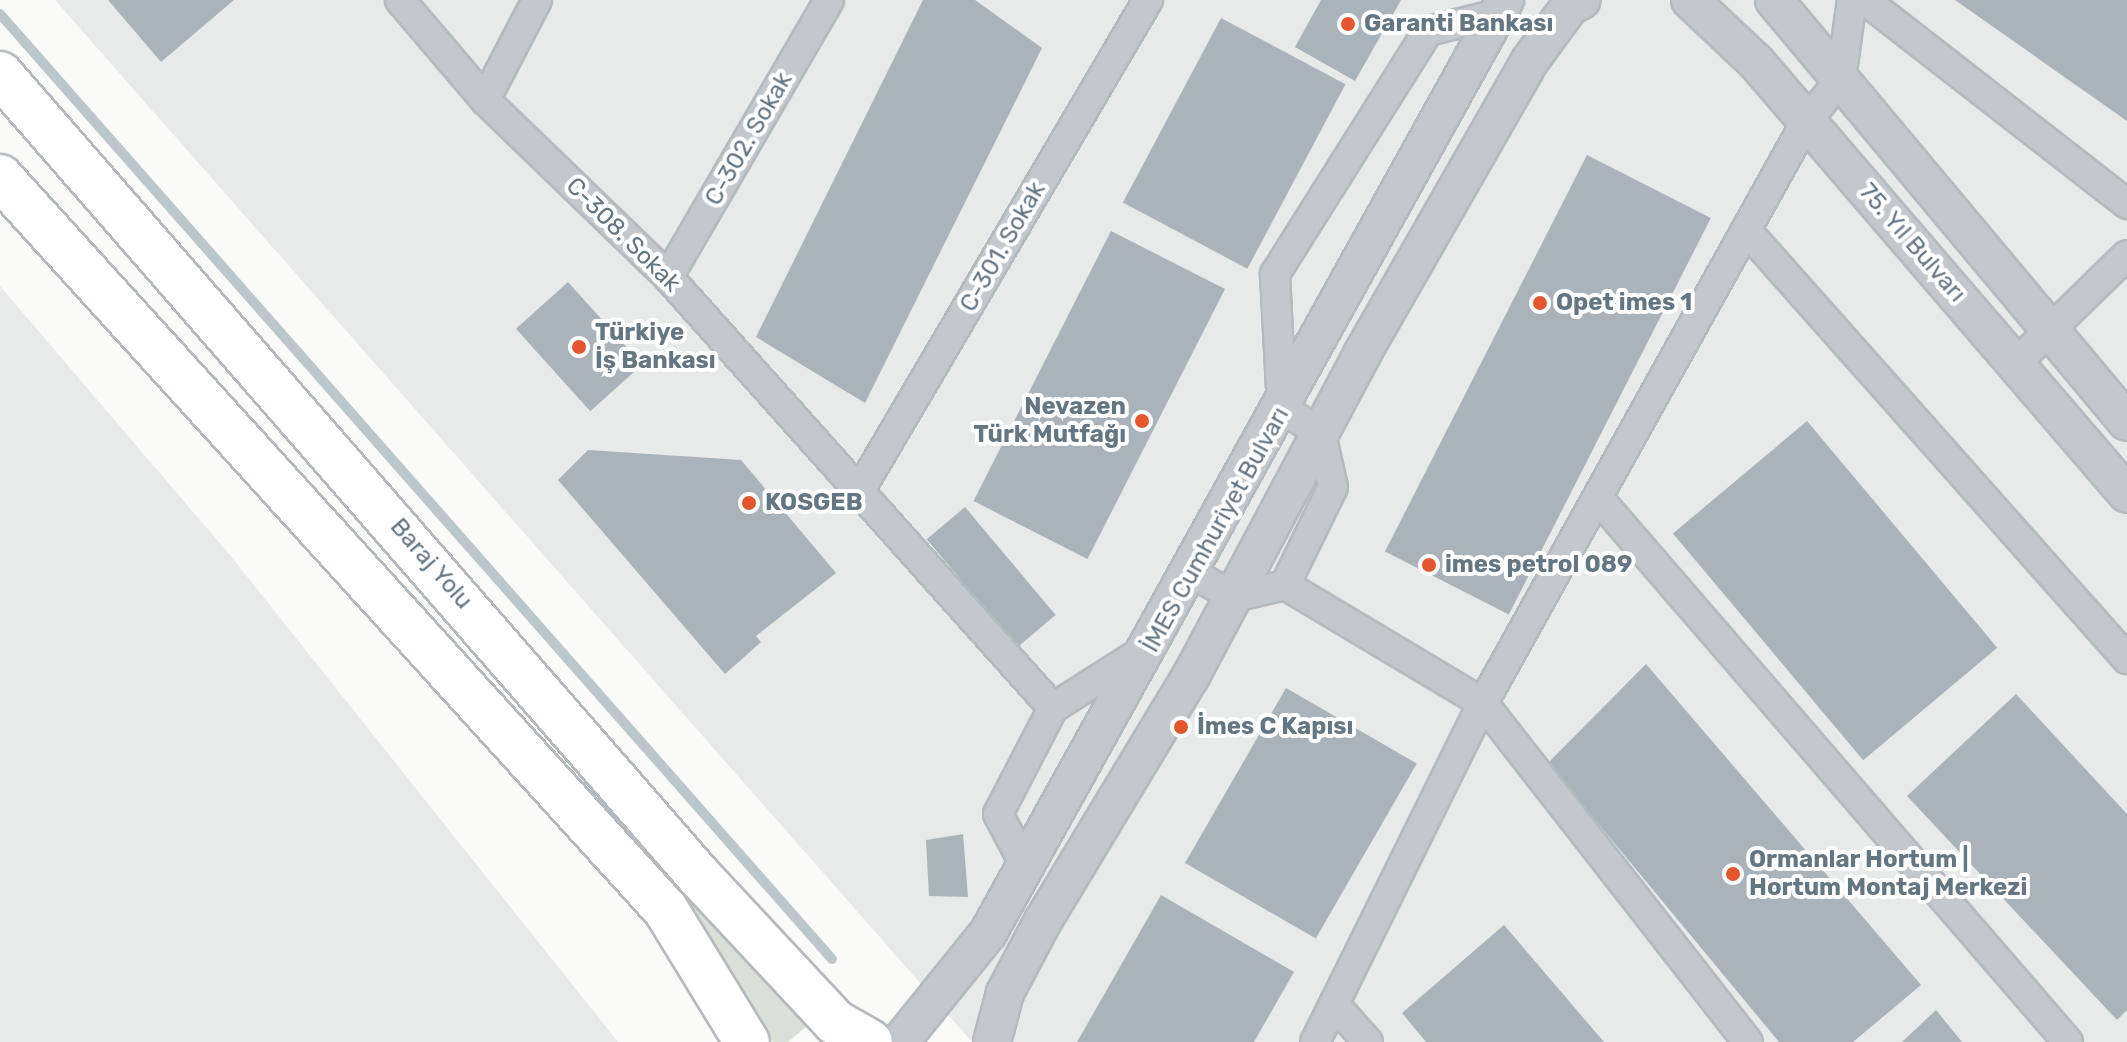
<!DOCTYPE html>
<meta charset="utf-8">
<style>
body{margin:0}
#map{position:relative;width:2127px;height:1042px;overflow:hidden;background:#fafaf8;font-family:Rubik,sans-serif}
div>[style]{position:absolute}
.built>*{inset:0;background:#e8e9e9}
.green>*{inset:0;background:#dadfd7}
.stream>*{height:10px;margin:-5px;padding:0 5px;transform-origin:5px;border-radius:5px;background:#bbc7cb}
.building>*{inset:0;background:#aab3b9;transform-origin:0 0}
.roads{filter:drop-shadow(2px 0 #b5babe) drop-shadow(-2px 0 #b5babe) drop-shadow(0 2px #b5babe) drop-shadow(0 -2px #b5babe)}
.minor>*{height:28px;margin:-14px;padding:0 14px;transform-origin:14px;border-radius:14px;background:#c3c8cc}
.tertiary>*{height:36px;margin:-18px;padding:0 18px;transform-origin:18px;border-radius:18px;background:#c3c8cc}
.primary>*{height:44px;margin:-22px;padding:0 22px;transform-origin:22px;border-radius:22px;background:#fff}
.dots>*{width:22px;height:22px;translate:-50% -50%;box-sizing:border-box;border:4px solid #fff;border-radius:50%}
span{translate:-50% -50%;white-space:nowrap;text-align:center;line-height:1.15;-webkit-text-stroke:8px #fff;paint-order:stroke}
.poi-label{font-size:24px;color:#657683;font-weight:700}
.left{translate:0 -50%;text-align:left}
.right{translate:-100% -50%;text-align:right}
.street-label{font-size:24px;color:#657683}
</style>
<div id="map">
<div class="built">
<i style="clip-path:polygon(55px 0,2127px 0,2127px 1042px,972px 1042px)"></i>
<i style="clip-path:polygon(0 286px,229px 554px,618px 1042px,0 1042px)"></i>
</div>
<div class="green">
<i style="clip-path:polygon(691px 889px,818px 1017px,788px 1042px,773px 1042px,678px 900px)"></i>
</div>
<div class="stream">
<i style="left:0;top:14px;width:1259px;rotate:48.64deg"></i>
</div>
<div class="building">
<i style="clip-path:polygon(108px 0,234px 0,161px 62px)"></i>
<i style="clip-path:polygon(923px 0,975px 0,1042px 48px,865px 403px,756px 337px)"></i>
<i style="clip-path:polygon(1321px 0,1401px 0,1355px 81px,1295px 47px)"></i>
<i style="clip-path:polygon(1955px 0,2127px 0,2127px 121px)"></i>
<i style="left:1221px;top:18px;width:141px;height:209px;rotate:28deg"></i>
<i style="left:1587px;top:155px;width:139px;height:445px;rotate:27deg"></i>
<i style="left:1111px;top:231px;width:128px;height:303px;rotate:27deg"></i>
<i style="left:568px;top:282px;width:111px;height:70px;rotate:48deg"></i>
<i style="left:1807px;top:421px;width:296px;height:175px;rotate:50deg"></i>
<i style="clip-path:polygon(588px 450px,741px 460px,836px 573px,756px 636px,761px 642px,725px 674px,558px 480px)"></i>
<i style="left:965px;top:507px;width:141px;height:50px;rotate:50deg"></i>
<i style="clip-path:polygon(1646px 664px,1921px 985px,1853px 1042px,1779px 1042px,1548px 763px)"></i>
<i style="left:1286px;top:688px;width:151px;height:202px;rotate:30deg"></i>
<i style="clip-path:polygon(2016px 694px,2127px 814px,2127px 1010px,2117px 1020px,1907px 796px)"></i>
<i style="clip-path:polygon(963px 834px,968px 897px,929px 896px,926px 840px)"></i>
<i style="clip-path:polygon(1161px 895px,1294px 972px,1254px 1042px,1077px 1042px)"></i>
<i style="clip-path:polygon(1504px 925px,1604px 1042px,1426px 1042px,1402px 1013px)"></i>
<i style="clip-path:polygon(1936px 1010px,1962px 1042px,1902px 1042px)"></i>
</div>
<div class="roads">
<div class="minor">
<i style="left:400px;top:0;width:131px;rotate:49.6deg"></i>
<i style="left:485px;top:100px;width:255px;rotate:44deg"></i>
<i style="left:668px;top:277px;width:578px;rotate:48.23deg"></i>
<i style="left:1053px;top:708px;width:108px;rotate:-32.5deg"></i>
<i style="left:1865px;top:0;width:332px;rotate:37.9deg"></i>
<i style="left:485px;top:100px;width:113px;rotate:-62.5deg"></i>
<i style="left:1746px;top:230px;width:574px;rotate:48.39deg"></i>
<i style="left:668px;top:277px;width:320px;rotate:-59.8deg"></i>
<i style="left:2017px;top:362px;width:153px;rotate:-44.2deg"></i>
<i style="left:857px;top:495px;width:574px;rotate:-59.55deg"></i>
<i style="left:1598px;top:498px;width:719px;rotate:49.17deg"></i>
<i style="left:1190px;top:572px;width:51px;rotate:29.6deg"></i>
<i style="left:1234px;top:597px;width:52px;rotate:-13.2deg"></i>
<i style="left:1285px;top:585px;width:109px;rotate:-63.9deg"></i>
<i style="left:1333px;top:487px;width:54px;rotate:-102.8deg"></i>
<i style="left:1321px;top:434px;width:47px;rotate:-146.3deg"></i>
<i style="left:1282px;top:408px;width:134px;rotate:-93deg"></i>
<i style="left:1275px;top:274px;width:287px;rotate:-57.8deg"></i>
<i style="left:1428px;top:31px;width:71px;rotate:-13.8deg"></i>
<i style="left:1285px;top:585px;width:230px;rotate:30.8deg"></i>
<i style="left:1483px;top:703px;width:430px;rotate:52deg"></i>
<i style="left:1026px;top:867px;width:60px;rotate:-117.8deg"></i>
<i style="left:998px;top:814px;width:119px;rotate:-62.6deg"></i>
<i style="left:1334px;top:1004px;width:336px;rotate:-63.7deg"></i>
<i style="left:1483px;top:703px;width:665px;rotate:-60.93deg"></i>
<i style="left:1806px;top:122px;width:55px;rotate:-50.9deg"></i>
<i style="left:1841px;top:79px;width:80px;rotate:-82.1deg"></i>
<i style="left:1315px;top:1042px;width:42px;rotate:-63.4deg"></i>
<i style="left:1334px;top:1004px;width:51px;rotate:48.2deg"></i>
</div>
<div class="tertiary">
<i style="left:1690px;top:0;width:91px;rotate:43.2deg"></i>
<i style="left:1756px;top:62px;width:569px;rotate:49.34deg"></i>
<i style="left:1774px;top:0;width:550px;rotate:50.09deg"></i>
<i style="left:900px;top:1042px;width:140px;rotate:-51.1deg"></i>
<i style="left:988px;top:933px;width:1067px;rotate:-61.01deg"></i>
<i style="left:992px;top:1042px;width:51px;rotate:-75.1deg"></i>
<i style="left:1005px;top:993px;width:81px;rotate:-62.2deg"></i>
<i style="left:1043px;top:921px;width:286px;rotate:-58.9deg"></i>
<i style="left:1191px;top:676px;width:365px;rotate:-62deg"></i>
<i style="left:1362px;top:354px;width:336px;rotate:-60.2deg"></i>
<i style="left:1529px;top:62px;width:69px;rotate:-53.8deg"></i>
<i style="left:1570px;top:6px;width:13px;rotate:-27deg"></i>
</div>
<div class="primary">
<i style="left:0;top:74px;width:1062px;rotate:48.93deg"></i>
<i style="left:698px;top:875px;width:201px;rotate:47deg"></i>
<i style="left:835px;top:1022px;width:40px;rotate:29.7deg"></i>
<i style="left:0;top:177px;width:990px;rotate:47.74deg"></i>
<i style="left:666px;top:910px;width:155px;rotate:58.5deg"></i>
</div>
</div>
<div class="dots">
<i style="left:1348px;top:24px;background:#e4572e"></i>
<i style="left:1540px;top:303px;background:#e4572e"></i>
<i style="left:579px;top:347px;background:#e4572e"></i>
<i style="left:1142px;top:421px;background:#e4572e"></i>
<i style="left:749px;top:503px;background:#e4572e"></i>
<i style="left:1429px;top:565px;background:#e4572e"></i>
<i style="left:1181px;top:727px;background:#e4572e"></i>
<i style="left:1733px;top:874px;background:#e4572e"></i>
</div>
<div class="poi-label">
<span class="left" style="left:1364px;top:24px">Garanti Bankası</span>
<span class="left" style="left:1556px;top:303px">Opet imes 1</span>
<span class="left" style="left:595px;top:347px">Türkiye<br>İş Bankası</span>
<span class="right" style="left:1126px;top:421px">Nevazen<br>Türk Mutfağı</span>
<span class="left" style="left:765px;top:503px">KOSGEB</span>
<span class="left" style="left:1445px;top:565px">imes petrol 089</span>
<span class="left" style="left:1197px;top:727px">İmes C Kapısı</span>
<span class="left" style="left:1749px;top:874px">Ormanlar Hortum |<br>Hortum Montaj Merkezi</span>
</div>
<div class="street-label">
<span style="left:749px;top:139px;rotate:-60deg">C-302. Sokak</span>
<span style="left:623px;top:235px;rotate:45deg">C-308. Sokak</span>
<span style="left:1912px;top:243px;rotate:49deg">75. Yıl Bulvarı</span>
<span style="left:1003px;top:247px;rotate:-60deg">C-301. Sokak</span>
<span style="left:1216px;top:530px;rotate:-61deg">İMES Cumhuriyet Bulvarı</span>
<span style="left:431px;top:564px;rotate:49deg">Baraj Yolu</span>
</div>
</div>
